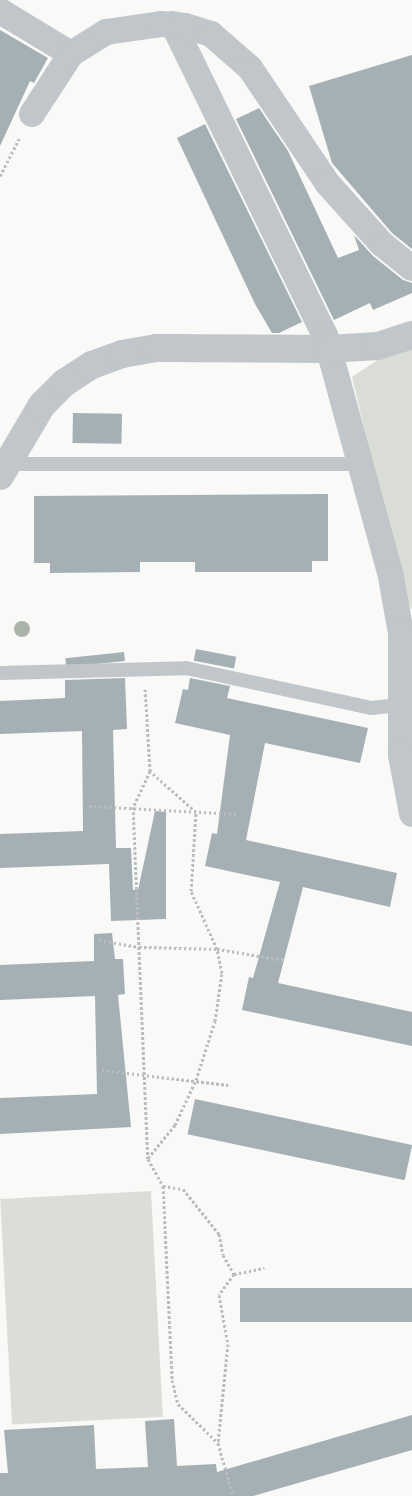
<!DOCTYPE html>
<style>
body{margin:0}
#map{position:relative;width:412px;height:1496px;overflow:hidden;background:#f9f9f7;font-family:"Fira Sans",sans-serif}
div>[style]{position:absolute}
.green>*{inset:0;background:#daded7;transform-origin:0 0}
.building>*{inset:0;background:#a5b0b5;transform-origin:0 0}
.path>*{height:3px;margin-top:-1.5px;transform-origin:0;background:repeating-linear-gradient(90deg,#b9bdbf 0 2.5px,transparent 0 5px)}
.service>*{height:14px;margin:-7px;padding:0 7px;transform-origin:7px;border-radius:7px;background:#c0c6c9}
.minor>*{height:26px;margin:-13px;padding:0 13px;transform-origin:13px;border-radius:13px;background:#c0c6c9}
.tertiary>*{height:28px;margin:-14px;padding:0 14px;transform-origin:14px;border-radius:14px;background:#c0c6c9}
.trees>*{width:16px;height:16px;margin:-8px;border-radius:50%;background:#aab3a7}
span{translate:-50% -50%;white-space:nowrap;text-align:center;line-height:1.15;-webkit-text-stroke:5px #fff;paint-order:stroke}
</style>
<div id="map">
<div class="green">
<i style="clip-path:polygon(412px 348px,412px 610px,404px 597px,352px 377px,385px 355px)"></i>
<i style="left:151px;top:1191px;width:226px;height:151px;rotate:87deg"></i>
</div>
<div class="building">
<i style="clip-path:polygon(0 30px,48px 58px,34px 83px,30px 81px,0 146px)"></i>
<i style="clip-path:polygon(412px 55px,412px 249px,392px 233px,332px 163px,309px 86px)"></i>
<i style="clip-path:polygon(259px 108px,288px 151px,338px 258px,359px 250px,354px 235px,373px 256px,403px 280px,412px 283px,412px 293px,373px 310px,370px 303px,334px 320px,236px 119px)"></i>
<i style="clip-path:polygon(205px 124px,302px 322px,279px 333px,272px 333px,255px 304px,177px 138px)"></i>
<i style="left:73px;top:413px;width:49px;height:30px;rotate:1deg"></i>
<i style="clip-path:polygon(328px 494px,328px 561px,312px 561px,312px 572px,195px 572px,195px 562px,140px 562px,140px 572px,50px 573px,50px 563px,34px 563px,34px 496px)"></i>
<i style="left:196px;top:649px;width:41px;height:12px;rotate:11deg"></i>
<i style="left:124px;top:652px;width:9px;height:59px;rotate:84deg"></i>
<i style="clip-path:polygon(125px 678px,127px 729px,113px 730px,116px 848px,131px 848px,133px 890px,138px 890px,155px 811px,166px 812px,166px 919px,111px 921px,109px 864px,0 868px,0 834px,83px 831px,82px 731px,0 734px,0 701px,65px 698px,65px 680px)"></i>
<i style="clip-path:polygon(190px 678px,230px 686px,227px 698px,368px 728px,360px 763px,265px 743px,246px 840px,397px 873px,390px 907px,303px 887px,278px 983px,412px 1012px,412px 1046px,242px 1010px,249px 977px,253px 978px,280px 882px,205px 866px,212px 833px,217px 834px,230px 735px,175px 723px,183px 689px,188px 690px)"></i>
<i style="clip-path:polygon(112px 933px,115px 959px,123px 959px,125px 994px,118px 995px,131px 1127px,0 1134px,0 1098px,97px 1094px,95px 996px,0 1000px,0 965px,94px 961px,94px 934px)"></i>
<i style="left:195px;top:1099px;width:222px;height:36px;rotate:12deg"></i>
<i style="left:412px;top:1288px;width:34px;height:172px;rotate:90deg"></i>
<i style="clip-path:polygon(412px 1415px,412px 1450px,253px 1496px,0 1496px,0 1473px,8px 1473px,4px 1430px,94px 1425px,96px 1469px,148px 1467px,145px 1421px,174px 1419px,177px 1466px,216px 1464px,217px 1472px)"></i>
</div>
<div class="path">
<i style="left:0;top:176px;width:42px;rotate:-62.8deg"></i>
<i style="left:145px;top:689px;width:82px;rotate:86.5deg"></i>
<i style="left:150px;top:771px;width:40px;rotate:115deg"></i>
<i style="left:133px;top:807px;width:352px;rotate:87.6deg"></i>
<i style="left:148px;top:1159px;width:31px;rotate:61deg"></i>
<i style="left:163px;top:1186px;width:194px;rotate:87.3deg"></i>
<i style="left:172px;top:1380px;width:25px;rotate:76deg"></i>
<i style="left:178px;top:1404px;width:56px;rotate:44.3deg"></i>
<i style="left:218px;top:1443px;width:55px;rotate:74.2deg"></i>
<i style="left:89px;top:806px;width:149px;rotate:3.1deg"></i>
<i style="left:99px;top:940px;width:41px;rotate:9.9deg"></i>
<i style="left:139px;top:947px;width:78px;rotate:1.5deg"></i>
<i style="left:217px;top:949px;width:69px;rotate:9.2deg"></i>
<i style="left:102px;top:1070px;width:127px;rotate:6.8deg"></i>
<i style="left:148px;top:1158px;width:43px;rotate:-50.7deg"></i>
<i style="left:175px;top:1125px;width:50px;rotate:-65deg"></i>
<i style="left:196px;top:1080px;width:62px;rotate:-72.1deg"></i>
<i style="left:215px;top:1021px;width:49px;rotate:-81.7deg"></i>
<i style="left:222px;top:973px;width:25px;rotate:-102deg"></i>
<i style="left:217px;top:949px;width:64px;rotate:-114.1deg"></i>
<i style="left:191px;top:891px;width:79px;rotate:-86.4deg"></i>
<i style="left:196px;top:812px;width:62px;rotate:-138.3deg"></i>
<i style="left:163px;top:1186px;width:20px;rotate:9deg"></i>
<i style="left:183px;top:1189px;width:58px;rotate:51.3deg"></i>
<i style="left:219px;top:1234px;width:21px;rotate:79deg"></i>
<i style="left:223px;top:1255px;width:22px;rotate:60deg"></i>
<i style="left:234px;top:1274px;width:26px;rotate:126deg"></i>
<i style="left:219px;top:1295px;width:50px;rotate:79.6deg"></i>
<i style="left:228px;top:1344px;width:99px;rotate:95.8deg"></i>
<i style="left:234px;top:1274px;width:31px;rotate:-11deg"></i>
</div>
<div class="service">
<i style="left:6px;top:464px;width:355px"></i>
<i style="left:0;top:673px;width:186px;rotate:-1.5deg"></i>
<i style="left:186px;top:668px;width:189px;rotate:12.2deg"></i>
<i style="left:371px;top:708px;width:29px;rotate:-6deg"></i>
</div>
<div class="minor">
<i style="left:0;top:11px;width:83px;rotate:31.2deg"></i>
<i style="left:173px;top:24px;width:346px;rotate:64deg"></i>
<i style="left:325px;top:335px;width:251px;rotate:74.7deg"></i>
<i style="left:391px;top:577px;width:57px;rotate:79.9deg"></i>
<i style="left:401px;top:633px;width:122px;rotate:90deg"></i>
<i style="left:401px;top:755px;width:60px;rotate:79.4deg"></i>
<i style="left:32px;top:114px;width:72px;rotate:-57deg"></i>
<i style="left:71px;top:54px;width:41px;rotate:-32.2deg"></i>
<i style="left:106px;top:32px;width:57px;rotate:-8.1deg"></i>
<i style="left:162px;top:24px;width:23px;rotate:5deg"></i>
<i style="left:185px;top:26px;width:27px;rotate:17deg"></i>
<i style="left:211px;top:34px;width:52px;rotate:41.1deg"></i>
<i style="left:250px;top:68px;width:140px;rotate:56.1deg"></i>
<i style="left:328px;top:184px;width:81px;rotate:48deg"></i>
<i style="left:382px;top:244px;width:38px;rotate:39deg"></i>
</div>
<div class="tertiary">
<i style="left:0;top:476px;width:82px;rotate:-59.4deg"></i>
<i style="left:42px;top:405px;width:31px;rotate:-45deg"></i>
<i style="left:64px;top:383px;width:33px;rotate:-33deg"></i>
<i style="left:92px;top:365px;width:32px;rotate:-20deg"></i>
<i style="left:122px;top:354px;width:35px;rotate:-10deg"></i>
<i style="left:156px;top:348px;width:172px;rotate:0.3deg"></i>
<i style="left:328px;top:349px;width:50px;rotate:-3.4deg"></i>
<i style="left:378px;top:346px;width:36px;rotate:-18deg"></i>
</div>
<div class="trees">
<i style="left:22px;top:629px"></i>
</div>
</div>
